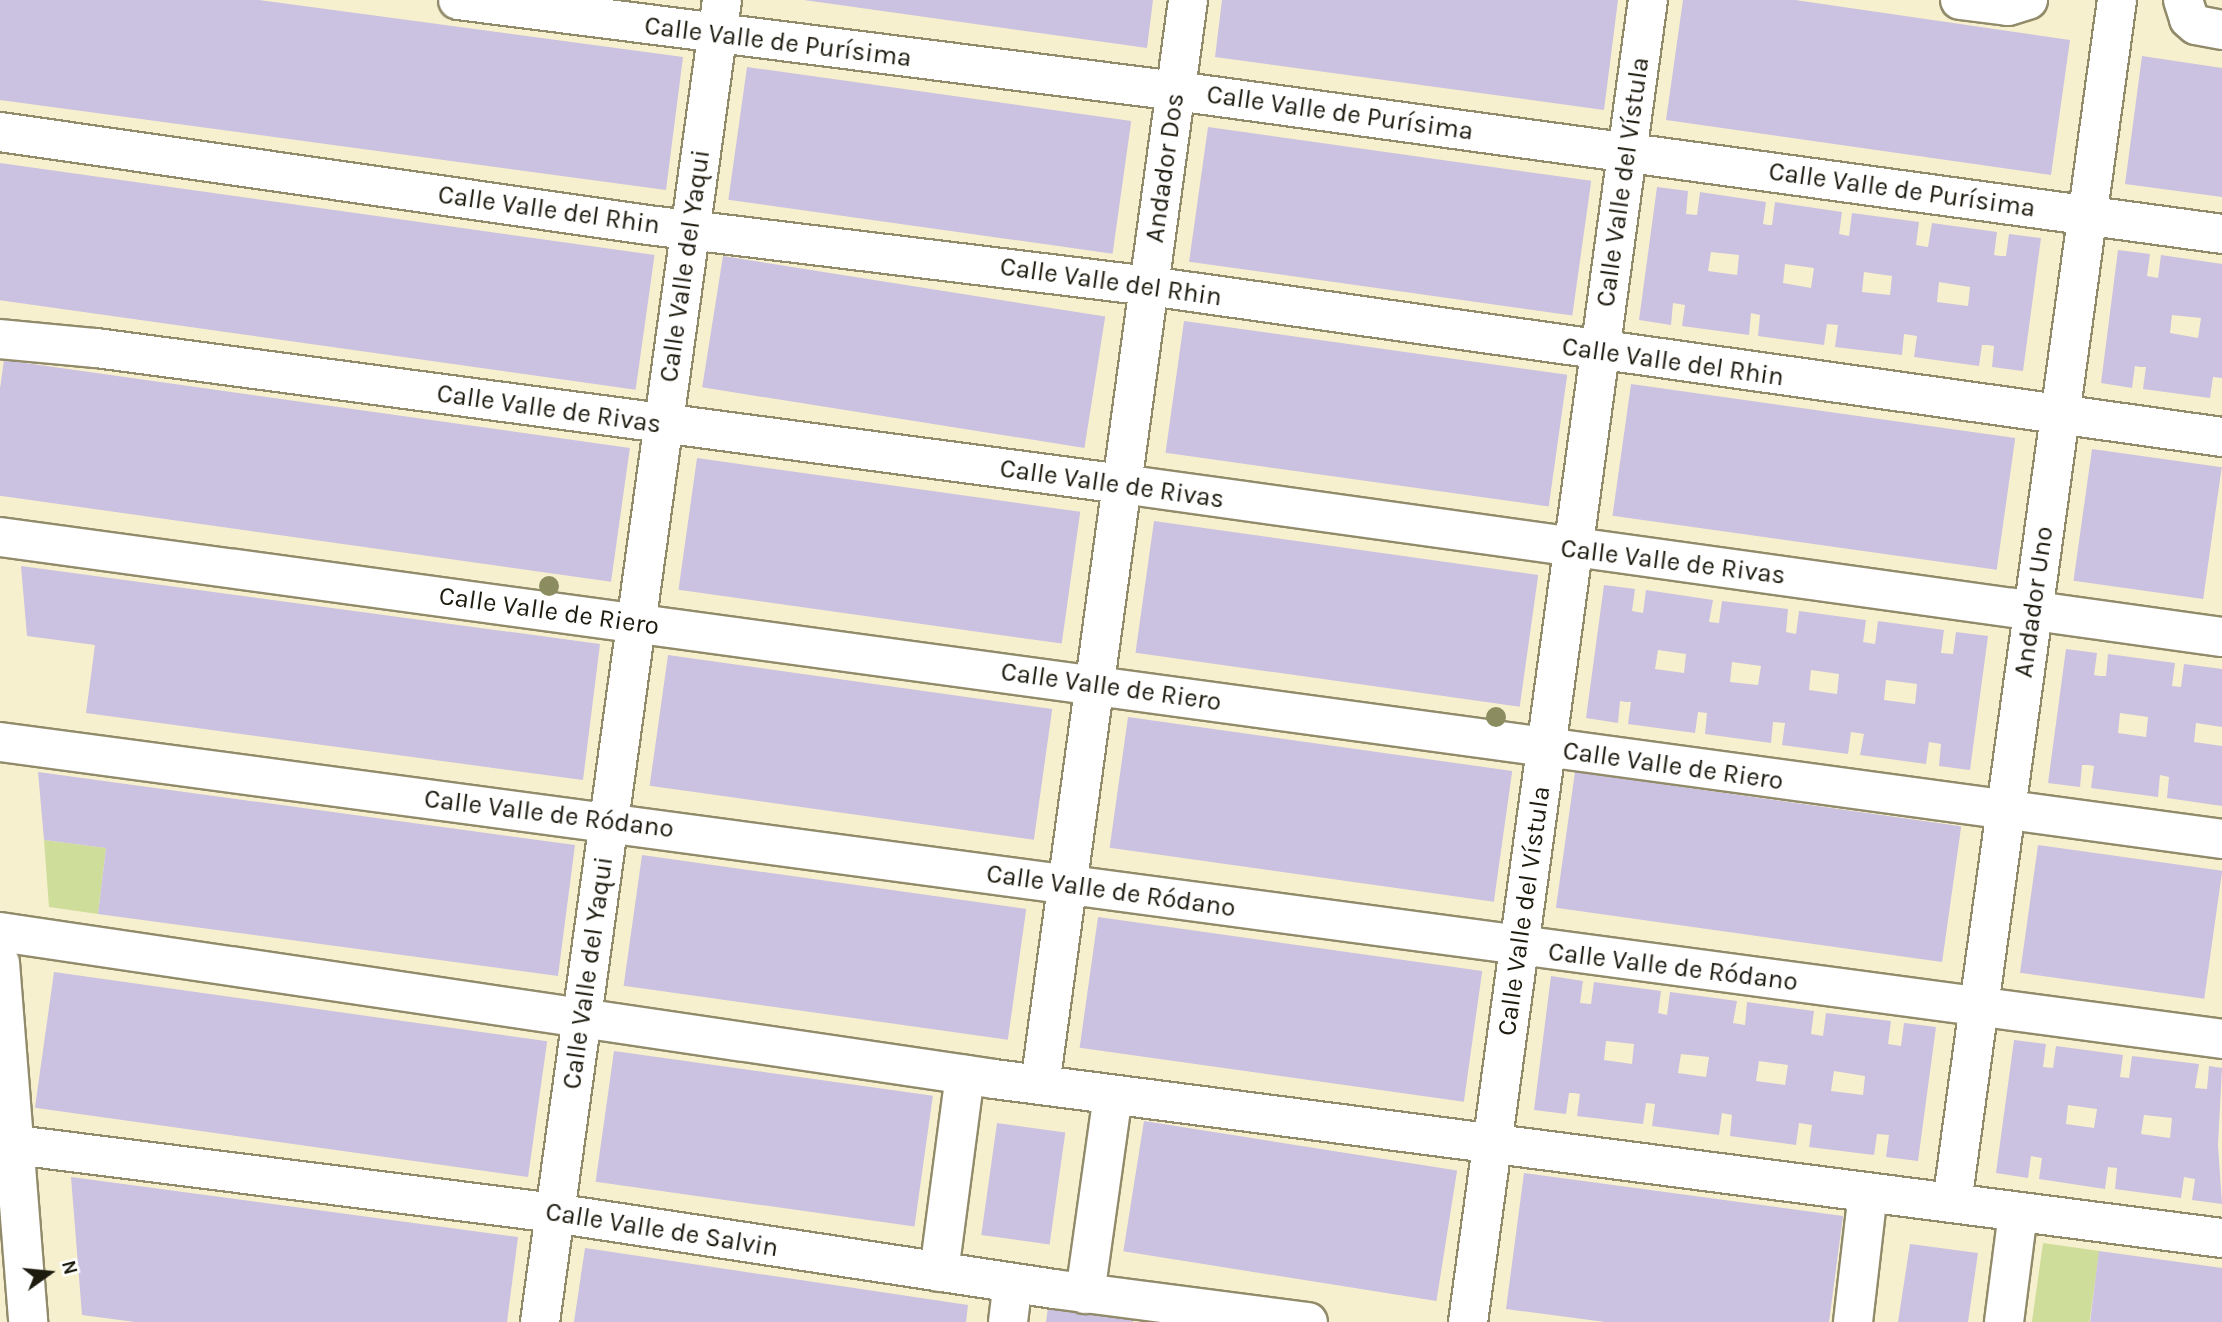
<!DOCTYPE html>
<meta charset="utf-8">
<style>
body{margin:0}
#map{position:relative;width:2222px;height:1322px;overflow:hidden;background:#f7f0ce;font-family:Karla,sans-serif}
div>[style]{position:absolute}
.green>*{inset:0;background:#cfdd9a;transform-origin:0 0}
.building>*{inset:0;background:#cbc1e1;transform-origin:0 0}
.roads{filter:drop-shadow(2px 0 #918b6b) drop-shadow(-2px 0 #918b6b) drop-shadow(0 2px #918b6b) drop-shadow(0 -2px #918b6b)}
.minor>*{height:38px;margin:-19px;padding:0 19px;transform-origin:19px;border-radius:19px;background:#fff}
.major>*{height:38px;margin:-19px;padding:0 19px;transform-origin:19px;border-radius:19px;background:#fff}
.trees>*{width:20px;height:20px;margin:-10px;border-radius:50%;background:#8b8c60}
span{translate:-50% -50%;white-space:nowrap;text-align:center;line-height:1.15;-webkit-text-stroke:5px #fff;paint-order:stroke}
.street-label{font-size:26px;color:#1d1a0e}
.north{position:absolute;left:14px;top:1238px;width:70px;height:70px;-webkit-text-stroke:5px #fff;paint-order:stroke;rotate:75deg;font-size:19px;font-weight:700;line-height:28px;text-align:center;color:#1d1a0e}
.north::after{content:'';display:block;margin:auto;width:24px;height:32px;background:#1d1a0e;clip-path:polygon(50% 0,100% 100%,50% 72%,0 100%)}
</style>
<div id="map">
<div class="green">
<i style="clip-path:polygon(44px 840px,106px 848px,98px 914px,49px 907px)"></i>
<i style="left:2043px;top:1243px;width:57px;height:80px;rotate:8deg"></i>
</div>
<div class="building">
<i style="clip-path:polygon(0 0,259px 0,683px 57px,666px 190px,0 100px)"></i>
<i style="clip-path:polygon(804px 0,1153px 0,1147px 48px)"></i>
<i style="clip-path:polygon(1222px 0,1618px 0,1604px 110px,1215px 57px)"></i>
<i style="clip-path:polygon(1683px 0,1795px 0,2070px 40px,2051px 175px,1666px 120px)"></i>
<i style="clip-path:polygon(2142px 56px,2222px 68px,2222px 197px,2125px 184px)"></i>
<i style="left:747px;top:67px;width:388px;height:134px;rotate:8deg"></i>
<i style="left:1208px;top:127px;width:387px;height:136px;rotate:8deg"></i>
<i style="left:0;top:163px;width:661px;height:136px;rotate:8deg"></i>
<i style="clip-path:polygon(evenodd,1657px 187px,1688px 191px,1686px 214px,1697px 215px,1700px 192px,1766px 202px,1763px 224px,1768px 225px,1772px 225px,1775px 202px,1842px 212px,1839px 234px,1849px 236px,1852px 213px,1919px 222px,1916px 245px,1928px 247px,1932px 223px,1997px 232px,1994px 255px,2000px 256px,2006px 256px,2009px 234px,2041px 238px,2023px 371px,1992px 367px,1994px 346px,1988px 345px,1982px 345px,1979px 366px,1914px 357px,1917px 336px,1904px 334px,1902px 355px,1835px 347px,1838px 325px,1827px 324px,1824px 345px,1758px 336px,1760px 315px,1751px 313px,1749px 335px,1682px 326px,1685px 305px,1673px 303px,1671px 325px,1639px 320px,1657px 187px,1711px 252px,1739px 255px,1737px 275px,1708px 271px,1711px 252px,1657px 187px,1785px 264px,1814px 268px,1811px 288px,1783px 283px,1785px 264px,1657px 187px,1864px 272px,1892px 276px,1890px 295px,1862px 292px,1864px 272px,1657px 187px,1939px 282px,1970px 287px,1968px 306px,1937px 302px,1939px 282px)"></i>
<i style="clip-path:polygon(evenodd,2118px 250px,2150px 254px,2147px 276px,2158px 278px,2161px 255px,2222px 264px,2222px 378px,2213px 377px,2210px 398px,2143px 389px,2146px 367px,2140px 367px,2135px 366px,2132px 388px,2101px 383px,2118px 250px,2172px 315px,2201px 318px,2198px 338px,2170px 333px,2172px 315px)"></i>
<i style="left:723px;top:256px;width:387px;height:133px;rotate:9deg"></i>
<i style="left:1184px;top:321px;width:387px;height:133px;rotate:8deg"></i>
<i style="left:4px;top:360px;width:632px;height:135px;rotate:8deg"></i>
<i style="left:1631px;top:384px;width:388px;height:133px;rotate:8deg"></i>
<i style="left:2092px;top:449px;width:131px;height:133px;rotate:8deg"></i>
<i style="left:697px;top:458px;width:387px;height:133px;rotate:8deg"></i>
<i style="left:1154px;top:521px;width:388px;height:133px;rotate:8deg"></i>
<i style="clip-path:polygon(21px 566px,600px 644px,583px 780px,86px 713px,95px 645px,27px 636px)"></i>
<i style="clip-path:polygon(evenodd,1604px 585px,1635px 589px,1632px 611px,1643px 613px,1646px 590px,1713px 600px,1709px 622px,1719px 623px,1722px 601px,1788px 609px,1786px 632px,1796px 634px,1799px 611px,1866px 620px,1863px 642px,1875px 644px,1878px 621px,1944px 630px,1941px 653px,1953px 654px,1956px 632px,1988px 636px,1970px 770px,1939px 766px,1941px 744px,1929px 742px,1926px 764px,1860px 755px,1864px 734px,1851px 732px,1848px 754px,1782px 745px,1785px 723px,1773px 722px,1771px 743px,1705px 734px,1707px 713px,1698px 712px,1695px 733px,1628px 724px,1631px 702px,1626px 702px,1620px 701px,1618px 723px,1586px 718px,1604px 585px,1658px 650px,1686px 654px,1684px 673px,1655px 669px,1658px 650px,1604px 585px,1732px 662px,1761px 666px,1758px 685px,1730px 682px,1732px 662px,1604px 585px,1811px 670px,1839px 674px,1837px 694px,1809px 690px,1811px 670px,1604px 585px,1886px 680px,1917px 684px,1915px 704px,1884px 700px,1886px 680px)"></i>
<i style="clip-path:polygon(evenodd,2066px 649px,2097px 653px,2094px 675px,2100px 676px,2106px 676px,2108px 654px,2175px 663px,2172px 686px,2181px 687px,2184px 664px,2222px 669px,2222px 727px,2196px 723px,2194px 742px,2222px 746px,2222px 806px,2167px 798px,2169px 777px,2160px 775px,2158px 797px,2091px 788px,2094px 766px,2088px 765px,2082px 765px,2080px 787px,2048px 783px,2066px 649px,2120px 713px,2148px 717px,2146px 737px,2118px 733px,2120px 713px)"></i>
<i style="left:668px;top:655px;width:388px;height:132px;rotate:8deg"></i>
<i style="left:1128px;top:717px;width:388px;height:132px;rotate:8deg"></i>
<i style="clip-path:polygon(38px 772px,575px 845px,558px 976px,98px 914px,106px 848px,44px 840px)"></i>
<i style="left:1575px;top:772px;width:390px;height:137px;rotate:8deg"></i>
<i style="left:2038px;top:845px;width:186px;height:129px;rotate:8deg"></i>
<i style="left:642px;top:855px;width:388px;height:132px;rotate:8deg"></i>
<i style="left:1098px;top:917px;width:388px;height:132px;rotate:8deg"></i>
<i style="left:54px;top:972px;width:498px;height:137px;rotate:8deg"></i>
<i style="clip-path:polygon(evenodd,1551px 976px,1583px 981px,1580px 1003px,1591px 1004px,1594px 982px,1661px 991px,1658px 1013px,1667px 1015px,1670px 992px,1737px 1001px,1733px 1023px,1745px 1025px,1747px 1002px,1814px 1011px,1811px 1034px,1823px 1036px,1826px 1013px,1891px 1021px,1888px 1044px,1901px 1046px,1904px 1023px,1936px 1027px,1918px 1161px,1886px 1157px,1889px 1135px,1877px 1134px,1874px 1155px,1809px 1147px,1812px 1125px,1799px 1123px,1796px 1145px,1730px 1136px,1732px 1115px,1722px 1113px,1719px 1135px,1652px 1126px,1655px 1104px,1646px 1103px,1643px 1124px,1577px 1116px,1580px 1094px,1574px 1093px,1569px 1093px,1566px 1114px,1534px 1110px,1551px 976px,1606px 1041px,1634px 1044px,1632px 1064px,1604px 1060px,1606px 1041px,1551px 976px,1681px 1054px,1709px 1057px,1706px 1077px,1678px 1073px,1681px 1054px,1551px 976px,1759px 1061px,1788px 1065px,1785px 1085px,1756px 1081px,1759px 1061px,1551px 976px,1834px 1071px,1865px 1076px,1863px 1095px,1831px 1091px,1834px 1071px)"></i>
<i style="clip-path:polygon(evenodd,2014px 1040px,2046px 1044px,2043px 1067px,2053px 1068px,2056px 1046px,2123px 1055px,2120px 1077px,2129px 1078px,2132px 1056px,2199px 1064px,2195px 1088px,2207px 1089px,2209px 1066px,2222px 1068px,2218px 1145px,2222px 1204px,2192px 1200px,2195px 1179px,2189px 1178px,2184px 1177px,2181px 1198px,2115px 1189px,2117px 1168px,2108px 1167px,2105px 1189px,2039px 1179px,2042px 1158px,2036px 1157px,2031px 1156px,2028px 1178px,1996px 1173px,2014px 1040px,2068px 1105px,2097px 1109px,2094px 1128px,2066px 1124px,2068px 1105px,2014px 1040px,2144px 1115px,2172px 1118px,2170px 1138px,2141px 1134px,2144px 1115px)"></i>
<i style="left:614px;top:1051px;width:322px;height:132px;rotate:8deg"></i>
<i style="left:1144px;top:1121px;width:317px;height:132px;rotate:9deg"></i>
<i style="left:997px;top:1123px;width:69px;height:113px;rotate:8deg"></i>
<i style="clip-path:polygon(1524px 1173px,1843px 1216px,1829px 1322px,1605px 1322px,1506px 1309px)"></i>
<i style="clip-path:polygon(71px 1177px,518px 1237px,507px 1322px,135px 1322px,82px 1315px)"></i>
<i style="clip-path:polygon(1910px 1244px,1978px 1253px,1968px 1322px,1898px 1322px)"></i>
<i style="clip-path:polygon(585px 1248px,968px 1305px,966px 1322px,574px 1322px)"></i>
<i style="clip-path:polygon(2099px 1251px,2222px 1268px,2222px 1322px,2090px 1322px)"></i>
<i style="clip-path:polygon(1048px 1308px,1133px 1320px,1133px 1322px,1046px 1322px)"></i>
</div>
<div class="roads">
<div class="minor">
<i style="left:458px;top:0;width:724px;rotate:7.22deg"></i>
<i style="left:1176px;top:91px;width:1056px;rotate:7.78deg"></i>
<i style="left:1960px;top:0;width:48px;rotate:7.1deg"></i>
<i style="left:2008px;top:6px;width:21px;rotate:-17deg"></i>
<i style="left:2183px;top:0;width:20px;rotate:72deg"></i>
<i style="left:2189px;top:19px;width:9px;rotate:41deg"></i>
<i style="left:2196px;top:25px;width:26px;rotate:11deg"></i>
<i style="left:0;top:132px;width:655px;rotate:8.17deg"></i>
<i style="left:648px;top:225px;width:505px;rotate:6.94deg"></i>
<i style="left:1149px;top:286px;width:1084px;rotate:8.01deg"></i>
<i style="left:0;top:339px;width:96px;rotate:5.4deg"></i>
<i style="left:96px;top:348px;width:1035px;rotate:7.55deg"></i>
<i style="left:1122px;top:484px;width:1111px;rotate:7.92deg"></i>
<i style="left:0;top:537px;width:2242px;rotate:7.74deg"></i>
<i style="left:0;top:742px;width:2242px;rotate:7.61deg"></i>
<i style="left:0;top:932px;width:1005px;rotate:8.41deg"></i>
<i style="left:994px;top:1079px;width:1238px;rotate:7.38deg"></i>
<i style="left:1040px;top:1085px;width:1095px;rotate:-82.23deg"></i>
<i style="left:16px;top:1145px;width:542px;rotate:7.2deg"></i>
<i style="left:554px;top:1213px;width:506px;rotate:8.64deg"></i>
<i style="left:1054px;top:1289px;width:256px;rotate:7.4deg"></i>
<i style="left:1952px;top:1203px;width:1214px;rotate:-82.19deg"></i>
<i style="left:939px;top:1272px;width:199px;rotate:-82.5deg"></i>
<i style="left:1085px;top:1294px;width:201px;rotate:-82deg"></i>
<i style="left:540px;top:1322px;width:1334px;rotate:-82.16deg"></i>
<i style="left:1008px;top:1322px;width:39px;rotate:-83deg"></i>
<i style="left:1468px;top:1322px;width:1334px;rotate:-82.25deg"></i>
<i style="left:1853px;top:1322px;width:130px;rotate:-83.4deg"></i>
<i style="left:2004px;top:1322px;width:111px;rotate:-82.7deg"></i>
</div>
<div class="major">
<i style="left:0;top:963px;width:360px;rotate:85.5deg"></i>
</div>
</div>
<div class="trees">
<i style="left:549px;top:586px"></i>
<i style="left:1496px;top:717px"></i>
</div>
<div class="street-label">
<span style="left:778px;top:42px;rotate:7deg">Calle Valle de Purísima</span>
<span style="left:1340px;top:113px;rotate:8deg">Calle Valle de Purísima</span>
<span style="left:1165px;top:168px;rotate:-82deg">Andador Dos</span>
<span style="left:1623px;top:182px;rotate:-82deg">Calle Valle del Vístula</span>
<span style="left:1902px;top:190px;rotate:8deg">Calle Valle de Purísima</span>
<span style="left:549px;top:210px;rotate:8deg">Calle Valle del Rhin</span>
<span style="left:685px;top:266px;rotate:-82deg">Calle Valle del Yaqui</span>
<span style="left:1111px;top:282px;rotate:8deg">Calle Valle del Rhin</span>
<span style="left:1673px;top:362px;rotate:8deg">Calle Valle del Rhin</span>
<span style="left:549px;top:409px;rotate:8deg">Calle Valle de Rivas</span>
<span style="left:1112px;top:484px;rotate:8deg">Calle Valle de Rivas</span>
<span style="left:1673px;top:562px;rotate:7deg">Calle Valle de Rivas</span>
<span style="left:2034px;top:602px;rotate:-82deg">Andador Uno</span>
<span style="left:549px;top:611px;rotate:8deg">Calle Valle de Riero</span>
<span style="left:1111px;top:687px;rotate:8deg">Calle Valle de Riero</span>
<span style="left:1673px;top:766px;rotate:8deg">Calle Valle de Riero</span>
<span style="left:549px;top:814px;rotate:7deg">Calle Valle de Ródano</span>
<span style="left:1111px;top:891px;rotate:8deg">Calle Valle de Ródano</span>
<span style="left:1524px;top:911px;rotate:-82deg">Calle Valle del Vístula</span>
<span style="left:1673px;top:967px;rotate:7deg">Calle Valle de Ródano</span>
<span style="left:588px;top:973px;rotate:-82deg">Calle Valle del Yaqui</span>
<span style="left:662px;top:1230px;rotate:9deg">Calle Valle de Salvin</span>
</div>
<div class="north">N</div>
</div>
